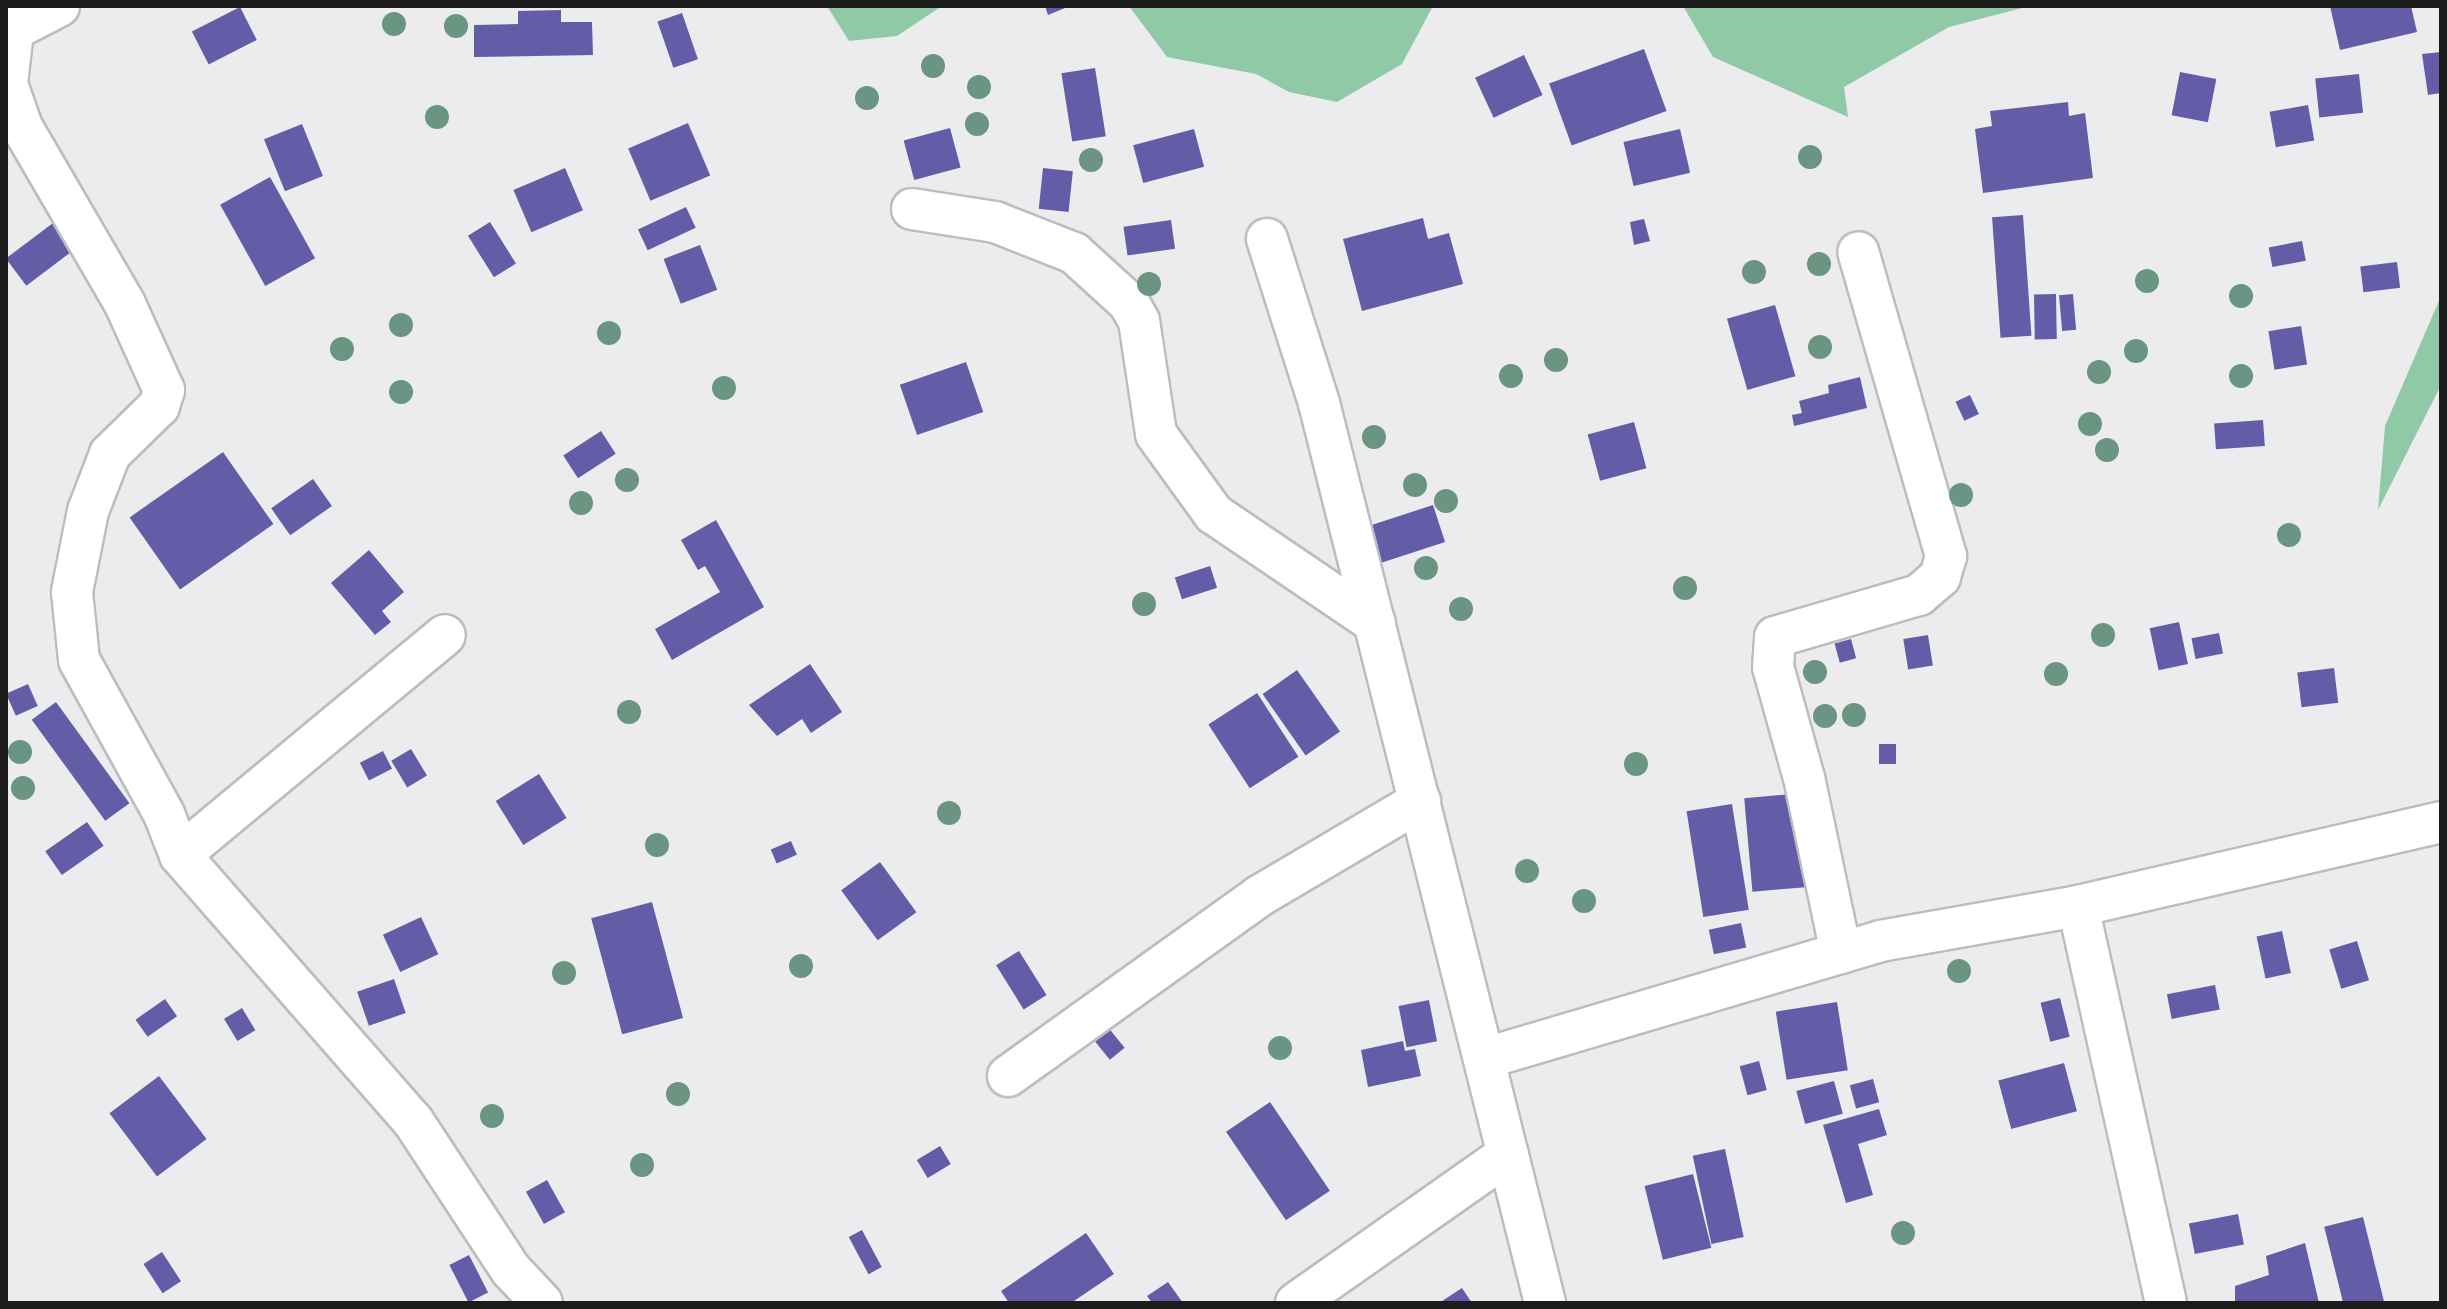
<!DOCTYPE html>
<style>
body{margin:0}
#map{position:relative;width:2447px;height:1309px;overflow:hidden;background:#ececee;font-family:Arial,sans-serif}
div>[style]{position:absolute}
.green>*{inset:0;background:#8fc9a5}
.building>*{inset:0;background:#635da7;transform-origin:0 0}
.roads{filter:drop-shadow(2px 0 #bdbdbf) drop-shadow(-2px 0 #bdbdbf) drop-shadow(0 2px #bdbdbf) drop-shadow(0 -2px #bdbdbf)}
.minor>*{height:40px;margin:-20px;padding:0 20px;transform-origin:20px;border-radius:20px;background:#fff}
.trees>*{width:24px;height:24px;margin:-12px;border-radius:50%;background:#6b9583}
span{translate:-50% -50%;white-space:nowrap;text-align:center;line-height:1.15;-webkit-text-stroke:8px #ececee;paint-order:stroke}
.frame{position:absolute;inset:0;border:8px solid #1c1c1d;pointer-events:none}
</style>
<div id="map">
<div class="green">
<i style="clip-path:polygon(827px 6px,942px 6px,897px 36px,849px 41px)"></i>
<i style="clip-path:polygon(1129px 6px,1433px 6px,1402px 64px,1337px 102px,1289px 92px,1256px 74px,1167px 57px)"></i>
<i style="clip-path:polygon(1683px 6px,2030px 6px,1949px 27px,1844px 87px,1848px 117px,1713px 57px)"></i>
<i style="clip-path:polygon(2441px 296px,2441px 385px,2378px 510px,2385px 426px)"></i>
</div>
<div class="building">
<i style="clip-path:polygon(1045px 6px,1070px 6px,1048px 15px)"></i>
<i style="clip-path:polygon(2330px 6px,2411px 6px,2417px 32px,2340px 50px)"></i>
<i style="left:240px;top:7px;width:37px;height:54px;rotate:63deg"></i>
<i style="clip-path:polygon(561px 10px,561px 22px,592px 22px,593px 55px,474px 57px,474px 25px,518px 24px,518px 11px)"></i>
<i style="left:682px;top:13px;width:49px;height:26px;rotate:71deg"></i>
<i style="left:1644px;top:49px;width:66px;height:101px;rotate:70deg"></i>
<i style="clip-path:polygon(2441px 52px,2441px 93px,2428px 95px,2422px 54px)"></i>
<i style="left:1524px;top:55px;width:44px;height:54px;rotate:65deg"></i>
<i style="left:1095px;top:68px;width:69px;height:34px;rotate:81deg"></i>
<i style="left:2180px;top:72px;width:37px;height:44px;rotate:11deg"></i>
<i style="left:2359px;top:74px;width:39px;height:44px;rotate:84deg"></i>
<i style="clip-path:polygon(2068px 102px,2069px 116px,2085px 113px,2093px 178px,1983px 193px,1975px 129px,1992px 126px,1990px 111px)"></i>
<i style="left:2308px;top:105px;width:36px;height:39px;rotate:80deg"></i>
<i style="left:688px;top:123px;width:57px;height:65px;rotate:67deg"></i>
<i style="left:302px;top:124px;width:56px;height:41px;rotate:68deg"></i>
<i style="left:950px;top:128px;width:41px;height:48px;rotate:75deg"></i>
<i style="left:1194px;top:129px;width:39px;height:63px;rotate:75deg"></i>
<i style="left:1680px;top:129px;width:45px;height:58px;rotate:77deg"></i>
<i style="left:565px;top:168px;width:46px;height:56px;rotate:67deg"></i>
<i style="left:1043px;top:168px;width:30px;height:41px;rotate:6deg"></i>
<i style="left:270px;top:177px;width:93px;height:57px;rotate:61deg"></i>
<i style="left:686px;top:207px;width:23px;height:53px;rotate:65deg"></i>
<i style="left:2023px;top:215px;width:121px;height:31px;rotate:86deg"></i>
<i style="clip-path:polygon(1423px 218px,1428px 239px,1449px 233px,1463px 284px,1362px 311px,1343px 239px)"></i>
<i style="clip-path:polygon(1644px 219px,1650px 241px,1634px 245px,1630px 222px)"></i>
<i style="left:1171px;top:220px;width:29px;height:48px;rotate:82deg"></i>
<i style="left:490px;top:222px;width:49px;height:26px;rotate:58deg"></i>
<i style="left:53px;top:223px;width:34px;height:59px;rotate:53deg"></i>
<i style="left:2302px;top:241px;width:20px;height:34px;rotate:79deg"></i>
<i style="left:700px;top:245px;width:48px;height:39px;rotate:69deg"></i>
<i style="left:2397px;top:262px;width:26px;height:37px;rotate:83deg"></i>
<i style="left:2056px;top:294px;width:45px;height:22px;rotate:89deg"></i>
<i style="left:2073px;top:294px;width:36px;height:14px;rotate:85deg"></i>
<i style="left:1775px;top:305px;width:74px;height:50px;rotate:74deg"></i>
<i style="left:2301px;top:326px;width:39px;height:33px;rotate:81deg"></i>
<i style="left:966px;top:362px;width:53px;height:70px;rotate:71deg"></i>
<i style="clip-path:polygon(1860px 377px,1867px 408px,1794px 426px,1792px 415px,1802px 413px,1799px 401px,1829px 393px,1828px 385px)"></i>
<i style="left:1970px;top:395px;width:21px;height:16px;rotate:65deg"></i>
<i style="left:2263px;top:420px;width:26px;height:49px;rotate:86deg"></i>
<i style="left:1634px;top:422px;width:48px;height:48px;rotate:75deg"></i>
<i style="left:601px;top:431px;width:27px;height:45px;rotate:57deg"></i>
<i style="left:223px;top:452px;width:88px;height:114px;rotate:55deg"></i>
<i style="left:313px;top:479px;width:33px;height:51px;rotate:55deg"></i>
<i style="left:1433px;top:505px;width:39px;height:75px;rotate:72deg"></i>
<i style="clip-path:polygon(716px 520px,764px 607px,672px 660px,655px 629px,720px 592px,705px 566px,698px 570px,681px 540px)"></i>
<i style="clip-path:polygon(369px 550px,404px 592px,382px 611px,391px 622px,375px 635px,331px 583px)"></i>
<i style="left:1210px;top:566px;width:23px;height:37px;rotate:72deg"></i>
<i style="left:2179px;top:622px;width:43px;height:30px;rotate:78deg"></i>
<i style="left:2219px;top:633px;width:21px;height:28px;rotate:79deg"></i>
<i style="left:1928px;top:635px;width:31px;height:25px;rotate:81deg"></i>
<i style="left:1851px;top:639px;width:20px;height:17px;rotate:75deg"></i>
<i style="clip-path:polygon(810px 664px,842px 712px,811px 733px,802px 719px,777px 736px,749px 705px)"></i>
<i style="left:2334px;top:668px;width:35px;height:37px;rotate:83deg"></i>
<i style="left:1297px;top:670px;width:75px;height:42px;rotate:55deg"></i>
<i style="left:28px;top:684px;width:24px;height:24px;rotate:66deg"></i>
<i style="left:1257px;top:693px;width:76px;height:58px;rotate:57deg"></i>
<i style="left:56px;top:702px;width:125px;height:30px;rotate:54deg"></i>
<i style="left:1896px;top:744px;width:20px;height:17px;rotate:90deg"></i>
<i style="left:411px;top:749px;width:31px;height:23px;rotate:59deg"></i>
<i style="left:383px;top:751px;width:20px;height:26px;rotate:63deg"></i>
<i style="left:539px;top:774px;width:52px;height:51px;rotate:58deg"></i>
<i style="left:1803px;top:793px;width:94px;height:59px;rotate:85deg"></i>
<i style="left:1732px;top:804px;width:107px;height:46px;rotate:81deg"></i>
<i style="left:87px;top:822px;width:29px;height:51px;rotate:55deg"></i>
<i style="left:791px;top:841px;width:15px;height:22px;rotate:67deg"></i>
<i style="left:880px;top:862px;width:62px;height:48px;rotate:54deg"></i>
<i style="left:652px;top:902px;width:120px;height:63px;rotate:75deg"></i>
<i style="left:421px;top:917px;width:41px;height:42px;rotate:65deg"></i>
<i style="left:1741px;top:923px;width:25px;height:33px;rotate:78deg"></i>
<i style="left:2282px;top:931px;width:43px;height:26px;rotate:78deg"></i>
<i style="left:2357px;top:941px;width:41px;height:29px;rotate:73deg"></i>
<i style="left:1019px;top:951px;width:52px;height:27px;rotate:58deg"></i>
<i style="left:394px;top:979px;width:36px;height:39px;rotate:71deg"></i>
<i style="left:2215px;top:985px;width:25px;height:49px;rotate:79deg"></i>
<i style="left:2060px;top:998px;width:40px;height:20px;rotate:76deg"></i>
<i style="left:165px;top:999px;width:21px;height:36px;rotate:55deg"></i>
<i style="left:1429px;top:1000px;width:42px;height:31px;rotate:79deg"></i>
<i style="left:1837px;top:1002px;width:69px;height:62px;rotate:81deg"></i>
<i style="left:242px;top:1008px;width:26px;height:21px;rotate:59deg"></i>
<i style="left:1107px;top:1026px;width:28px;height:19px;rotate:51deg"></i>
<i style="clip-path:polygon(1403px 1041px,1405px 1051px,1415px 1049px,1421px 1076px,1368px 1087px,1361px 1050px)"></i>
<i style="left:1759px;top:1061px;width:30px;height:20px;rotate:75deg"></i>
<i style="left:2064px;top:1063px;width:50px;height:68px;rotate:75deg"></i>
<i style="left:159px;top:1076px;width:79px;height:62px;rotate:53deg"></i>
<i style="left:1873px;top:1079px;width:24px;height:24px;rotate:75deg"></i>
<i style="left:1834px;top:1081px;width:34px;height:39px;rotate:75deg"></i>
<i style="left:1270px;top:1102px;width:107px;height:53px;rotate:56deg"></i>
<i style="clip-path:polygon(1879px 1109px,1887px 1135px,1858px 1144px,1873px 1195px,1846px 1203px,1823px 1125px)"></i>
<i style="left:940px;top:1146px;width:21px;height:27px;rotate:59deg"></i>
<i style="left:1725px;top:1149px;width:90px;height:33px;rotate:78deg"></i>
<i style="left:1693px;top:1174px;width:76px;height:50px;rotate:76deg"></i>
<i style="left:547px;top:1180px;width:37px;height:24px;rotate:61deg"></i>
<i style="left:2238px;top:1214px;width:31px;height:50px;rotate:79deg"></i>
<i style="left:2363px;top:1217px;width:88px;height:40px;rotate:76deg"></i>
<i style="left:862px;top:1230px;width:42px;height:15px;rotate:62deg"></i>
<i style="clip-path:polygon(1086px 1233px,1114px 1274px,1071px 1303px,1009px 1303px,1001px 1291px)"></i>
<i style="clip-path:polygon(2305px 1243px,2319px 1303px,2235px 1303px,2235px 1286px,2269px 1275px,2266px 1256px)"></i>
<i style="left:162px;top:1252px;width:35px;height:22px;rotate:57deg"></i>
<i style="left:469px;top:1255px;width:42px;height:22px;rotate:63deg"></i>
<i style="clip-path:polygon(1168px 1282px,1183px 1303px,1152px 1303px,1147px 1296px)"></i>
<i style="clip-path:polygon(1462px 1288px,1472px 1303px,1439px 1303px)"></i>
</div>
<div class="roads">
<div class="minor">
<i style="left:6px;top:18px;width:14px;rotate:60deg"></i>
<i style="left:13px;top:30px;width:54px;rotate:96.3deg"></i>
<i style="left:7px;top:84px;width:46px;rotate:70.8deg"></i>
<i style="left:22px;top:127px;width:203px;rotate:59.8deg"></i>
<i style="left:124px;top:302px;width:97px;rotate:65.6deg"></i>
<i style="left:164px;top:390px;width:17px;rotate:107deg"></i>
<i style="left:159px;top:406px;width:69px;rotate:135.6deg"></i>
<i style="left:110px;top:454px;width:61px;rotate:111.1deg"></i>
<i style="left:88px;top:511px;width:83px;rotate:101.2deg"></i>
<i style="left:72px;top:592px;width:68px;rotate:84.1deg"></i>
<i style="left:79px;top:660px;width:176px;rotate:61.1deg"></i>
<i style="left:164px;top:814px;width:44px;rotate:68.7deg"></i>
<i style="left:180px;top:855px;width:354px;rotate:48.8deg"></i>
<i style="left:413px;top:1121px;width:178px;rotate:56.7deg"></i>
<i style="left:511px;top:1270px;width:45px;rotate:46.8deg"></i>
<i style="left:13px;top:30px;width:52px;rotate:-27.6deg"></i>
<i style="left:912px;top:209px;width:84px;rotate:8.9deg"></i>
<i style="left:995px;top:222px;width:85px;rotate:21.4deg"></i>
<i style="left:1074px;top:253px;width:74px;rotate:42.3deg"></i>
<i style="left:1129px;top:303px;width:21px;rotate:61deg"></i>
<i style="left:1139px;top:321px;width:114px;rotate:81.4deg"></i>
<i style="left:1156px;top:434px;width:99px;rotate:54.1deg"></i>
<i style="left:1214px;top:514px;width:194px;rotate:34.1deg"></i>
<i style="left:1267px;top:239px;width:172px;rotate:72.4deg"></i>
<i style="left:1319px;top:403px;width:928px;rotate:75.9deg"></i>
<i style="left:180px;top:855px;width:344px;rotate:-39.7deg"></i>
<i style="left:2078px;top:906px;width:407px;rotate:77.5deg"></i>
<i style="left:1841px;top:953px;width:179px;rotate:-101.9deg"></i>
<i style="left:1804px;top:778px;width:115px;rotate:-105.6deg"></i>
<i style="left:1773px;top:667px;width:30px;rotate:-86deg"></i>
<i style="left:1775px;top:637px;width:150px;rotate:-16.3deg"></i>
<i style="left:1919px;top:595px;width:28px;rotate:-41deg"></i>
<i style="left:1940px;top:577px;width:22px;rotate:-74deg"></i>
<i style="left:1946px;top:556px;width:316px;rotate:-106.1deg"></i>
<i style="left:1486px;top:1058px;width:411px;rotate:-16.5deg"></i>
<i style="left:1880px;top:941px;width:201px;rotate:-10deg"></i>
<i style="left:2078px;top:906px;width:373px;rotate:-13deg"></i>
<i style="left:1008px;top:1076px;width:309px;rotate:-35.6deg"></i>
<i style="left:1259px;top:896px;width:187px;rotate:-30.5deg"></i>
<i style="left:1296px;top:1303px;width:259px;rotate:-35.1deg"></i>
</div>
</div>
<div class="trees">
<i style="left:394px;top:24px"></i>
<i style="left:456px;top:26px"></i>
<i style="left:933px;top:66px"></i>
<i style="left:979px;top:87px"></i>
<i style="left:867px;top:98px"></i>
<i style="left:437px;top:117px"></i>
<i style="left:977px;top:124px"></i>
<i style="left:1810px;top:157px"></i>
<i style="left:1091px;top:160px"></i>
<i style="left:1819px;top:264px"></i>
<i style="left:1754px;top:272px"></i>
<i style="left:2147px;top:281px"></i>
<i style="left:1149px;top:284px"></i>
<i style="left:2241px;top:296px"></i>
<i style="left:401px;top:325px"></i>
<i style="left:609px;top:333px"></i>
<i style="left:1820px;top:347px"></i>
<i style="left:342px;top:349px"></i>
<i style="left:2136px;top:351px"></i>
<i style="left:1556px;top:360px"></i>
<i style="left:2099px;top:372px"></i>
<i style="left:1511px;top:376px"></i>
<i style="left:2241px;top:376px"></i>
<i style="left:724px;top:388px"></i>
<i style="left:401px;top:392px"></i>
<i style="left:2090px;top:424px"></i>
<i style="left:1374px;top:437px"></i>
<i style="left:2107px;top:450px"></i>
<i style="left:627px;top:480px"></i>
<i style="left:1415px;top:485px"></i>
<i style="left:1961px;top:495px"></i>
<i style="left:1446px;top:501px"></i>
<i style="left:581px;top:503px"></i>
<i style="left:2289px;top:535px"></i>
<i style="left:1426px;top:568px"></i>
<i style="left:1685px;top:588px"></i>
<i style="left:1144px;top:604px"></i>
<i style="left:1461px;top:609px"></i>
<i style="left:2103px;top:635px"></i>
<i style="left:1815px;top:672px"></i>
<i style="left:2056px;top:674px"></i>
<i style="left:629px;top:712px"></i>
<i style="left:1854px;top:715px"></i>
<i style="left:1825px;top:716px"></i>
<i style="left:20px;top:752px"></i>
<i style="left:1636px;top:764px"></i>
<i style="left:23px;top:788px"></i>
<i style="left:949px;top:813px"></i>
<i style="left:657px;top:845px"></i>
<i style="left:1527px;top:871px"></i>
<i style="left:1584px;top:901px"></i>
<i style="left:801px;top:966px"></i>
<i style="left:1959px;top:971px"></i>
<i style="left:564px;top:973px"></i>
<i style="left:1280px;top:1048px"></i>
<i style="left:678px;top:1094px"></i>
<i style="left:492px;top:1116px"></i>
<i style="left:642px;top:1165px"></i>
<i style="left:1903px;top:1233px"></i>
</div>
<div class="frame"></div>
</div>
